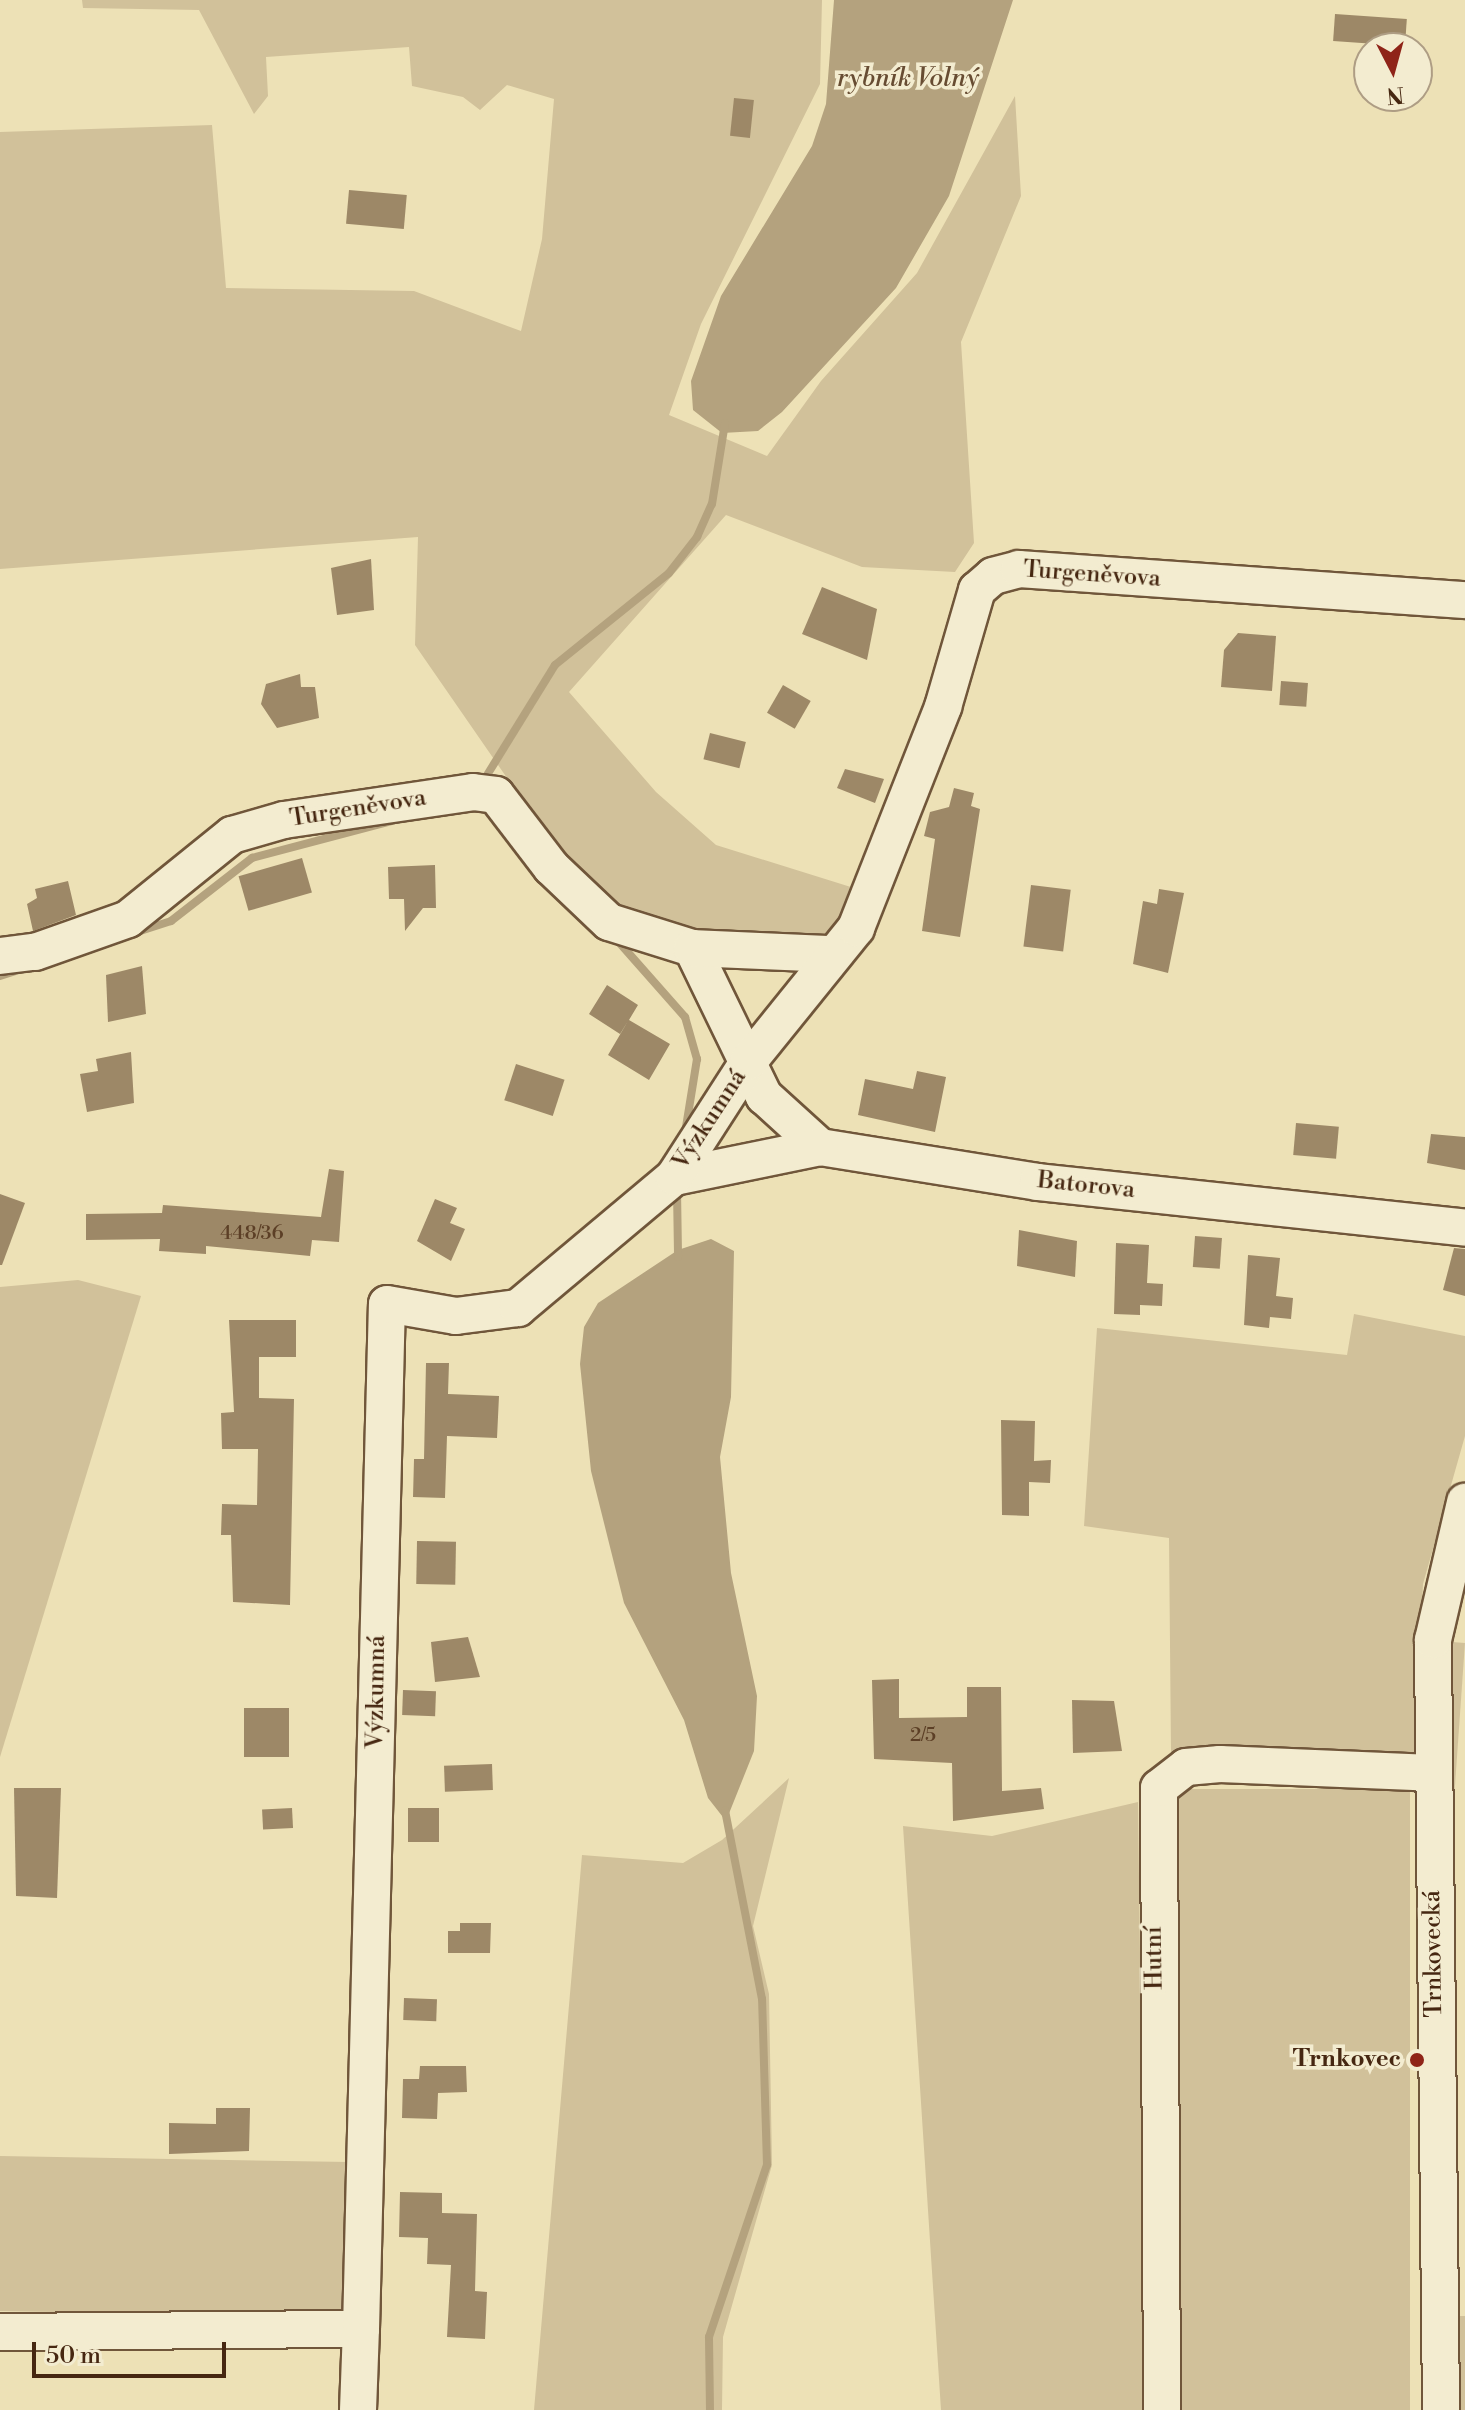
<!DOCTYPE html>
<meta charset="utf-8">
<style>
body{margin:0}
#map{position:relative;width:1465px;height:2410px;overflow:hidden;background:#ede1b6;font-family:"Libre Bodoni",serif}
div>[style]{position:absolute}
.green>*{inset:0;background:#d1c19a;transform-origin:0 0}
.water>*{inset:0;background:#b4a27e}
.stream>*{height:8px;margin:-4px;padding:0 4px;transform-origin:4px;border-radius:4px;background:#b4a27e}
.building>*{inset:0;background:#9d8867;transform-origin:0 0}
.roads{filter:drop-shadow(2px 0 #70563a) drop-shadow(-2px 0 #70563a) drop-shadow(0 2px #70563a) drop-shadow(0 -2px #70563a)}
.minor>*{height:36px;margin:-18px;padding:0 18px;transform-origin:18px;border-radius:18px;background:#f3ecd0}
.dots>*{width:22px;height:22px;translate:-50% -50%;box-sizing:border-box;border:4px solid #f3ecd0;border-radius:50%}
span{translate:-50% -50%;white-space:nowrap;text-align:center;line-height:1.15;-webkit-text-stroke:7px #f3ecd0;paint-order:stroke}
.number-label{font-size:20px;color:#5c3f26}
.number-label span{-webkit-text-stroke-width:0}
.street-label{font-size:24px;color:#462711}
.poi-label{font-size:24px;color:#462711;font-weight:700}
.right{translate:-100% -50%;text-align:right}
.water-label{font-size:26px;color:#674c32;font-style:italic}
.north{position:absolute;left:1353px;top:32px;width:80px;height:80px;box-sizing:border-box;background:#f3ecd0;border:2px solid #ae9d84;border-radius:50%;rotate:174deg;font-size:22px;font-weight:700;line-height:32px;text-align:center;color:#462711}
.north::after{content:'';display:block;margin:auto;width:28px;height:36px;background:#8f2418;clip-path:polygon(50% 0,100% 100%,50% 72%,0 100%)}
.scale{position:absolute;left:32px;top:2342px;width:194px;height:36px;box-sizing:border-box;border:4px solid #462711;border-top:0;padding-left:10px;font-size:24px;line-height:28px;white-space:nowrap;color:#462711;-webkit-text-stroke:6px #f3ecd0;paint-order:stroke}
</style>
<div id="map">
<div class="green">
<i style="clip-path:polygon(82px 0,822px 0,820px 84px,701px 324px,669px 415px,767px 456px,821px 381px,917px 273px,1015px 96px,1021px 196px,961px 342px,974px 543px,955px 572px,862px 567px,726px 515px,569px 692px,656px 792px,716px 845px,854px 888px,845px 920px,813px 946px,692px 940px,610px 910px,572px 872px,415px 645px,418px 537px,0 569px,0 132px,212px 125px,226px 288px,414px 291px,521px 331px,542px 239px,554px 99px,507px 85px,480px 110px,463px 97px,412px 86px,409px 47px,266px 57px,268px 96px,254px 114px,199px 10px,83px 8px)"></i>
<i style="clip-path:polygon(78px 1280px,141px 1296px,0 1757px,0 1287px)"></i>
<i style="clip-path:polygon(1354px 1314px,1465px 1336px,1465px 1436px,1423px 1584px,1414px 1762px,1171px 1752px,1169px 1538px,1084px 1526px,1097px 1328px,1347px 1355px)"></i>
<i style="left:1452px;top:1642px;width:13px;height:479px;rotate:4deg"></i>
<i style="clip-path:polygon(789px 1778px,753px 1926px,769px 1994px,772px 2165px,723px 2337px,722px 2410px,534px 2410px,582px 1855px,683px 1863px,722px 1840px)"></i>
<i style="left:1175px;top:1789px;width:235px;height:621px"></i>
<i style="clip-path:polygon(1138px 1802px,1146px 2410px,941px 2410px,903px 1826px,992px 1836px)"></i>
<i style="left:0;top:2156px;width:349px;height:155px;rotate:1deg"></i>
<i style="clip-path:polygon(1459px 2316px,1465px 2316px,1465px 2410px,1460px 2410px)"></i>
</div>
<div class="water">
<i style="clip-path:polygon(834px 0,1013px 0,949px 196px,896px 288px,782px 412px,758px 431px,722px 433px,693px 410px,691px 381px,721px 296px,812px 146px,826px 104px)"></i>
<i style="clip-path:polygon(711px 1239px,734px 1251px,731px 1397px,720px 1457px,731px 1573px,757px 1696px,754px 1751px,726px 1821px,708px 1798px,684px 1720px,624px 1603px,591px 1471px,580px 1364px,584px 1327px,598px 1303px,678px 1250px)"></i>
</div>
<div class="stream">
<i style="left:484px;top:780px;width:135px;rotate:-58.3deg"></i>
<i style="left:555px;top:665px;width:146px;rotate:-38.9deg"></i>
<i style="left:669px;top:573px;width:46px;rotate:-52.1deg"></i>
<i style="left:697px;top:537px;width:36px;rotate:-66deg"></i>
<i style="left:712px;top:504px;width:82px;rotate:-80.9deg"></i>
<i style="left:134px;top:933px;width:39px;rotate:-18deg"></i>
<i style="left:171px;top:921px;width:103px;rotate:-37.9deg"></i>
<i style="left:252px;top:858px;width:145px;rotate:-14.8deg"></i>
<i style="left:617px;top:940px;width:103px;rotate:48.6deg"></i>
<i style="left:685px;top:1017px;width:44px;rotate:74.1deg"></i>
<i style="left:697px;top:1059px;width:75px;rotate:99.2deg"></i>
<i style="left:0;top:976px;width:19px;rotate:-18deg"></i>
<i style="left:677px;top:1190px;width:67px;rotate:89.1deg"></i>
<i style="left:710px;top:2410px;width:73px;rotate:-90.8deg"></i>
<i style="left:709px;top:2337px;width:182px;rotate:-71.4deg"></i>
<i style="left:767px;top:2165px;width:166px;rotate:-91.7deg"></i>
<i style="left:762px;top:1999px;width:192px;rotate:-101.1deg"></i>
</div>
<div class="building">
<i style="left:1335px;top:14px;width:72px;height:27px;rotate:4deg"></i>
<i style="left:734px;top:98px;width:20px;height:38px;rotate:6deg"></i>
<i style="left:349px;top:190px;width:58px;height:34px;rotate:5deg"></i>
<i style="clip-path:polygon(371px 559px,374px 610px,337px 615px,331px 568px)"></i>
<i style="clip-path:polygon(822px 587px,877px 609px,867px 660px,802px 634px)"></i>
<i style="clip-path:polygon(1238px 633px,1276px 636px,1272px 691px,1221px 687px,1224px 650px)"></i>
<i style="clip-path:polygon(300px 674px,301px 687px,315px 687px,319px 718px,277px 728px,261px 704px,266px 684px)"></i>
<i style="left:1281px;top:681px;width:27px;height:24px;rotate:4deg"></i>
<i style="left:783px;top:685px;width:32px;height:32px;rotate:30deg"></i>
<i style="left:710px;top:733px;width:37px;height:27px;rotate:14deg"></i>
<i style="clip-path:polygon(845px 769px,884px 779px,875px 803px,837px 788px)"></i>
<i style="clip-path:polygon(954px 788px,974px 793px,971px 806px,980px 809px,960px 937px,922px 931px,935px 839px,924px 836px,930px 812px,949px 807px)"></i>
<i style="left:302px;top:858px;width:36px;height:66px;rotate:74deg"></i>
<i style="clip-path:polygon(435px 865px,436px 908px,423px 908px,405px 931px,404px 899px,389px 899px,388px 867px)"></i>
<i style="clip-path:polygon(68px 881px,76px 915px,33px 931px,27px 904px,37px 898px,35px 889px)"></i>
<i style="left:1031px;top:885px;width:40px;height:62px;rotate:7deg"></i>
<i style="clip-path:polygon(1159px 889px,1184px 893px,1168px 973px,1133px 964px,1143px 901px,1157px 904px)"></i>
<i style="clip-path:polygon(142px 966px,146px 1014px,108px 1022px,106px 975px)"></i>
<i style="clip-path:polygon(607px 985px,638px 1005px,629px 1020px,670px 1044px,649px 1080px,608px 1055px,628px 1021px,620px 1034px,589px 1014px)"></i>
<i style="clip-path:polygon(131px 1052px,134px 1103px,87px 1112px,80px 1074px,98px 1071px,96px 1059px)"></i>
<i style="left:516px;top:1064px;width:51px;height:38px;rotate:18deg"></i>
<i style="clip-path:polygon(917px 1071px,946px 1077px,935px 1132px,858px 1115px,865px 1079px,913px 1089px)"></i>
<i style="left:1296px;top:1123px;width:43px;height:32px;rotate:5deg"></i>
<i style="clip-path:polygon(1431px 1134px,1465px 1137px,1465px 1170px,1427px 1163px)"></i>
<i style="clip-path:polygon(329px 1169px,344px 1171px,339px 1242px,312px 1240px,310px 1256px,206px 1246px,206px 1254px,159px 1251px,160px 1239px,86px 1240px,86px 1214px,162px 1213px,163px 1205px,321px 1217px)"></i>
<i style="clip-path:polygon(0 1194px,25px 1203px,2px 1265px,0 1265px)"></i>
<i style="clip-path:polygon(435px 1199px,457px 1208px,450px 1223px,465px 1229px,451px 1261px,417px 1241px)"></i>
<i style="clip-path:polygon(1019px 1230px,1077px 1241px,1075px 1277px,1017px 1266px)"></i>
<i style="left:1195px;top:1236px;width:27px;height:31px;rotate:4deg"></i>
<i style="clip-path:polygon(1116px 1243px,1149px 1245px,1147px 1283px,1163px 1284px,1162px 1306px,1140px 1305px,1140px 1315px,1114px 1314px)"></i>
<i style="clip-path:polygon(1454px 1248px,1465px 1249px,1465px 1296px,1443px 1290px)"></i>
<i style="clip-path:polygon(1248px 1255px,1280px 1258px,1276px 1296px,1293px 1298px,1291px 1319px,1270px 1317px,1269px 1328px,1244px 1325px)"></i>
<i style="clip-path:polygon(229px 1320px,296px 1320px,296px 1357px,259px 1357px,259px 1398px,294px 1399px,290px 1605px,233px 1602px,231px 1535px,221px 1535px,222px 1504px,257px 1505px,258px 1449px,222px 1449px,221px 1413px,234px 1412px)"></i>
<i style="clip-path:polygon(426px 1363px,449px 1363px,448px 1394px,499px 1396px,497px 1438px,447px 1436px,445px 1498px,413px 1497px,414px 1459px,424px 1459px)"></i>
<i style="clip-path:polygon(1001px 1420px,1035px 1421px,1034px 1461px,1051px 1460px,1050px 1483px,1029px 1482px,1029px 1516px,1002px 1515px)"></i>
<i style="left:417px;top:1541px;width:39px;height:43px;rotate:1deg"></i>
<i style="clip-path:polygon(468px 1637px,480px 1677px,435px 1682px,431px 1642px)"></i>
<i style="clip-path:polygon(899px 1679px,899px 1718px,967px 1717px,967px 1687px,1001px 1687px,1002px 1791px,1041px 1788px,1044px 1809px,953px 1821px,952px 1763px,874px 1759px,872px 1680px)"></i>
<i style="left:403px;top:1690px;width:33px;height:25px;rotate:2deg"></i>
<i style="clip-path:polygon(1072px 1700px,1114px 1701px,1122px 1751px,1073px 1753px)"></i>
<i style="left:244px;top:1708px;width:45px;height:49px"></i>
<i style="left:492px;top:1764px;width:26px;height:48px;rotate:88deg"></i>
<i style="clip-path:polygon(14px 1788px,61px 1788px,57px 1898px,16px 1896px)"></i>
<i style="left:292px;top:1808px;width:20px;height:30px;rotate:87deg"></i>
<i style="left:408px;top:1808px;width:31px;height:34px"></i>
<i style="clip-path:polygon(460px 1923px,491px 1923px,490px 1953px,448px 1953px,448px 1931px,460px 1931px)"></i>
<i style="left:404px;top:1998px;width:33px;height:22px;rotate:2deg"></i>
<i style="clip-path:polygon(420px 2066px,466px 2066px,467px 2092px,438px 2093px,437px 2119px,402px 2118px,403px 2079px,419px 2079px)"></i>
<i style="clip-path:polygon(216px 2108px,250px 2108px,249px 2151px,169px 2154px,169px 2123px,216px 2124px)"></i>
<i style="clip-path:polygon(400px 2192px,442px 2193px,442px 2213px,477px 2214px,475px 2291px,487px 2292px,485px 2339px,447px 2337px,451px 2265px,427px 2264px,428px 2238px,399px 2237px)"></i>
</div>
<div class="roads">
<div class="minor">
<i style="left:692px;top:948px;width:165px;rotate:64.1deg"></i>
<i style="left:764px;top:1096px;width:76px;rotate:42.3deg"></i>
<i style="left:820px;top:1147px;width:221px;rotate:9.1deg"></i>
<i style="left:1038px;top:1182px;width:429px;rotate:6.1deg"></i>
<i style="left:0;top:956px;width:35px;rotate:-7deg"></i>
<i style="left:35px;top:952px;width:99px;rotate:-19.5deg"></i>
<i style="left:128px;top:919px;width:134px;rotate:-38.9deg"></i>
<i style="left:232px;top:835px;width:54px;rotate:-16.1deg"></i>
<i style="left:284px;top:820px;width:191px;rotate:-8.4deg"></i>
<i style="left:473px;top:792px;width:23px;rotate:7deg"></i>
<i style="left:496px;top:795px;width:91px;rotate:52.6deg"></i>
<i style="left:551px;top:867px;width:80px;rotate:43.5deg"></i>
<i style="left:609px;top:922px;width:87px;rotate:17.4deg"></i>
<i style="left:692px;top:948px;width:140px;rotate:2.5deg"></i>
<i style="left:674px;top:1177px;width:149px;rotate:-11.6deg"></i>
<i style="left:0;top:2332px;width:361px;rotate:-0.5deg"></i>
<i style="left:361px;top:2329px;width:1025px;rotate:-88.55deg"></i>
<i style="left:387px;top:1304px;width:70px;rotate:9.9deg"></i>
<i style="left:456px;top:1316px;width:63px;rotate:-7.4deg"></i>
<i style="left:518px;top:1308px;width:204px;rotate:-40deg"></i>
<i style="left:674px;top:1177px;width:137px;rotate:-57.2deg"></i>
<i style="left:748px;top:1062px;width:172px;rotate:-51.1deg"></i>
<i style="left:856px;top:928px;width:238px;rotate:-68.5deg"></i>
<i style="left:943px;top:707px;width:122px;rotate:-73.8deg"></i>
<i style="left:977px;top:590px;width:21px;rotate:-41deg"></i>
<i style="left:993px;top:576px;width:27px;rotate:-15deg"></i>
<i style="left:1019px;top:569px;width:447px;rotate:4deg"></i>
<i style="left:358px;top:2410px;width:81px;rotate:-87.9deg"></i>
<i style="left:1162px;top:2410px;width:622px;rotate:-90.28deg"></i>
<i style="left:1159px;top:1788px;width:34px;rotate:-38deg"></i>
<i style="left:1186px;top:1767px;width:34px;rotate:-5deg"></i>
<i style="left:1220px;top:1764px;width:212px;rotate:2.4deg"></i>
<i style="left:1441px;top:2410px;width:770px;rotate:-90.6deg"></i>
<i style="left:1433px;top:1640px;width:142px;rotate:-76.9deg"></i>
</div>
</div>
<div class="dots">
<i style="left:1417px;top:2060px;background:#8f2418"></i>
</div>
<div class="number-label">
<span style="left:252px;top:1233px">448/36</span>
<span style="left:923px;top:1735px">2/5</span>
</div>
<div class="street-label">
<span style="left:1092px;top:575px;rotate:4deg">Turgeněvova</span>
<span style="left:358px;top:809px;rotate:-9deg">Turgeněvova</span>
<span style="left:710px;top:1120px;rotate:-57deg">Výzkumná</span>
<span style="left:1086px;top:1186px;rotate:6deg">Batorova</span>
<span style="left:377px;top:1692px;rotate:-89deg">Výzkumná</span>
<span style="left:1434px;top:1954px;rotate:-91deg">Trnkovecká</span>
<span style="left:1155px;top:1958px;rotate:-91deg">Hutní</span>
</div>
<div class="poi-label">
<span class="right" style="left:1401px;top:2060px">Trnkovec</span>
</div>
<div class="water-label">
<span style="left:908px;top:79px">rybník Volný</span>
</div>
<div class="north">N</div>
<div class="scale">50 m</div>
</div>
